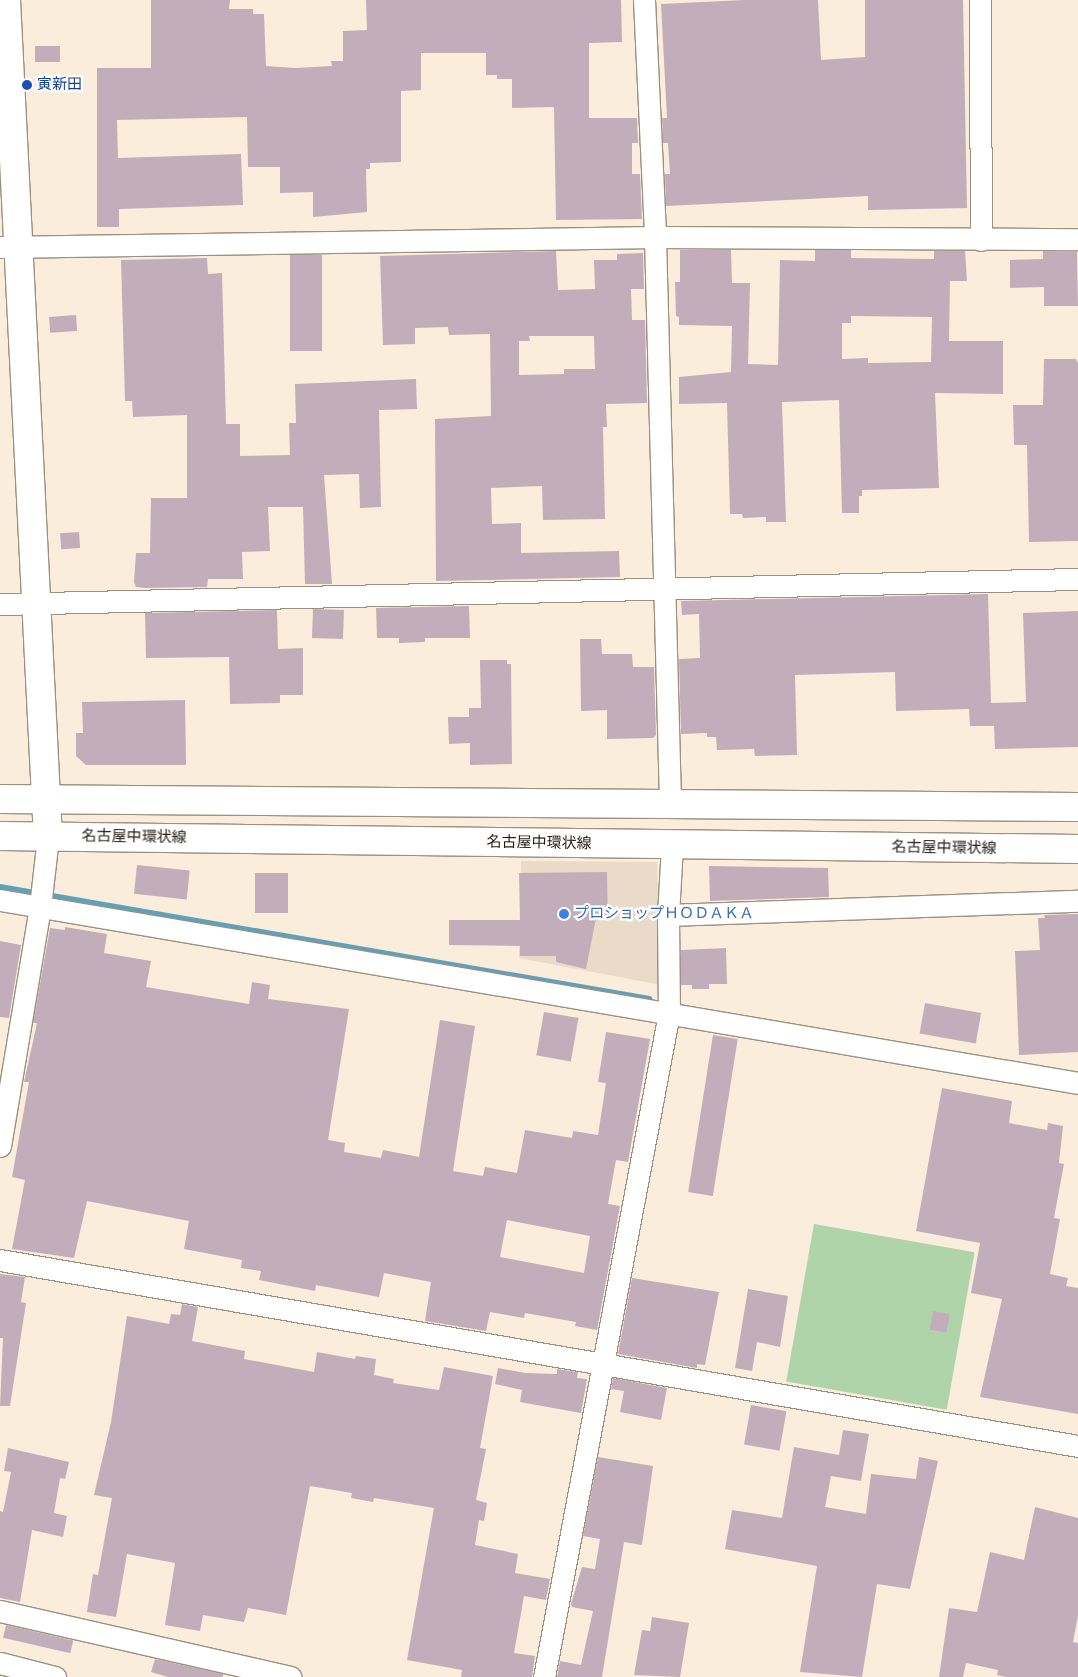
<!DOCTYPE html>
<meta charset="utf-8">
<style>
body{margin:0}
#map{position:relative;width:1078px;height:1677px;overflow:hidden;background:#faeddb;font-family:"Roboto Condensed","Noto Sans JP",sans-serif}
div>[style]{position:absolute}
.commercial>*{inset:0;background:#eadbc9}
.green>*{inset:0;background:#b0d4a9;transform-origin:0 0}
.stream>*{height:6px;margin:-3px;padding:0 3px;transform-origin:3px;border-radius:3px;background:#5ca2bc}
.building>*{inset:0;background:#c2aeba;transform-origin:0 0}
.roads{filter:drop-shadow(1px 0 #9c9080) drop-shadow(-1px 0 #9c9080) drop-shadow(0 1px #9c9080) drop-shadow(0 -1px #9c9080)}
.street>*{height:21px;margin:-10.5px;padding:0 10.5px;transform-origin:10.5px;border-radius:10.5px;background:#fff}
.secondary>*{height:28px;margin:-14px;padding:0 14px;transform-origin:14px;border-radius:14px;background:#fff}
.primary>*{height:28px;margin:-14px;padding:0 14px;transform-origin:14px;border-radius:14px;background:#fff}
.dots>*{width:14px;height:14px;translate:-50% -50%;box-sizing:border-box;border:2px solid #fff;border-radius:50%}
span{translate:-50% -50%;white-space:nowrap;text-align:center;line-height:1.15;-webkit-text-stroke:4.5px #fff;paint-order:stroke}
.transit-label{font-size:15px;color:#164399}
.left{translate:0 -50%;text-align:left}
.street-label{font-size:15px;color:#211c16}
.shop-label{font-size:15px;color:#366cbe}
</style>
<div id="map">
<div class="commercial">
<i style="clip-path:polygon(521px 861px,657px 862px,661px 985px,519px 958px)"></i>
</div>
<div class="green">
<i style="left:814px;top:1224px;width:163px;height:160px;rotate:10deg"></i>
</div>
<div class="stream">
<i style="left:0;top:887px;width:659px;rotate:9.79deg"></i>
</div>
<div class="building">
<i style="clip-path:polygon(151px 0,230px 0,229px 9px,253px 9px,253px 14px,264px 14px,266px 66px,295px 68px,332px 66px,331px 61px,343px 61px,343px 31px,367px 30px,366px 0,621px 0,622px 42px,589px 43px,589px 118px,637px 118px,638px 143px,632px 143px,632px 174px,640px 174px,642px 219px,556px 220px,554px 107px,512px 108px,512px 79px,497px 79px,497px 75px,486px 75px,486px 53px,421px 53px,421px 90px,401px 91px,401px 162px,370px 163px,370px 169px,366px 169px,367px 212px,313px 217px,313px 192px,280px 193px,280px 167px,248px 167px,247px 117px,117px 120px,118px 158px,241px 154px,243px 205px,119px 209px,119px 227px,97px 227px,97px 68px,151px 68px)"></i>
<i style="clip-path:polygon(744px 0,818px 0,821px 60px,865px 57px,865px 0,963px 0,967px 208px,868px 210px,868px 196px,666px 206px,665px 174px,670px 174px,668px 143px,663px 143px,662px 118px,667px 118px,661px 4px)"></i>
<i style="left:35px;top:46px;width:25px;height:16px"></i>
<i style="clip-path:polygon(evenodd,680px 250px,731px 250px,732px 283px,750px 283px,748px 364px,778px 365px,780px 260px,815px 261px,815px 250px,851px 250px,851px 258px,934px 259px,934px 251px,965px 251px,967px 281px,950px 281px,949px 341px,1003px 341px,1003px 394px,935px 393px,939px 488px,862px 490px,862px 496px,859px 496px,859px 513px,842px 513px,839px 400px,782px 402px,786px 522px,766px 522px,766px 517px,743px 518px,742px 514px,730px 514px,727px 403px,679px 404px,679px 377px,731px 372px,732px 326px,679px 325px,679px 317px,676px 316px,675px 282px,680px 282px,680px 250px,851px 316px,932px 317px,931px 362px,868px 363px,868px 358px,842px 359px,842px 323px,851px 323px,851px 316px)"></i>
<i style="clip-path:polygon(evenodd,556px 251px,558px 290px,595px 289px,594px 260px,617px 260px,617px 254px,643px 253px,644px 289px,631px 289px,632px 320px,645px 320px,647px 403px,606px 404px,607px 427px,603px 427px,605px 519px,543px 520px,542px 486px,491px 488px,492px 524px,521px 523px,521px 553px,619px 551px,620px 577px,436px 581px,435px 419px,491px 416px,490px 334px,449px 335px,448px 327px,415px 328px,415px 344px,383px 345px,380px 256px,556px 251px,529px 336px,594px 336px,595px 369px,564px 369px,564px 374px,519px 375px,519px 341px,530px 341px,529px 336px)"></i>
<i style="clip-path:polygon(1043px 251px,1077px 252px,1078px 306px,1044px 306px,1044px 287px,1010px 288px,1010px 260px,1043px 259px)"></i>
<i style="left:290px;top:255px;width:32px;height:96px"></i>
<i style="clip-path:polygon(207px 258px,208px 274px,222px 273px,226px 424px,240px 424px,240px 456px,290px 455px,289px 423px,296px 423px,295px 384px,416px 379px,417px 409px,379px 410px,381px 507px,360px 508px,359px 474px,324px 475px,332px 584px,305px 584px,303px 507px,268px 507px,270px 551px,242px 552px,243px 579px,208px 579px,207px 587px,145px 588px,136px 587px,134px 582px,136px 553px,150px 553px,151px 498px,187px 498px,187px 415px,133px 417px,132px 401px,125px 401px,121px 260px)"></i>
<i style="left:76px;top:315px;width:16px;height:27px;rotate:86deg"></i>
<i style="clip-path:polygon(1044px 359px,1076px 359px,1078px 363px,1078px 541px,1029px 542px,1027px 445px,1014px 445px,1013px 405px,1043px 405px)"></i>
<i style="left:79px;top:532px;width:16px;height:19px;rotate:86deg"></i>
<i style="clip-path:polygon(988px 594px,991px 703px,1026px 702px,1023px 613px,1078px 611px,1078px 747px,995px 749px,994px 726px,970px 726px,969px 709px,896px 711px,895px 672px,795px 675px,797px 755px,755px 756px,754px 749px,717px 750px,716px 737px,707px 737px,707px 733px,681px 734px,679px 659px,700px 658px,699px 614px,682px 615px,681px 601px)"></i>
<i style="clip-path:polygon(469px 606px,470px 638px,425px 638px,425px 642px,399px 643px,399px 638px,377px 638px,376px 608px)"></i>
<i style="left:313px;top:609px;width:31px;height:29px;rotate:2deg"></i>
<i style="clip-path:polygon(277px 610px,278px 649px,303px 648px,303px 695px,280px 695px,280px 703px,230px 704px,229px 657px,146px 658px,145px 613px)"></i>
<i style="clip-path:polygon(580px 639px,601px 639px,602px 654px,632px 654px,633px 667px,654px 667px,656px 735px,653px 738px,607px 739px,607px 710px,581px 711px)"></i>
<i style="clip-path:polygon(480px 660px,507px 660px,507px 664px,511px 664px,512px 764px,470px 765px,470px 743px,449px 744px,448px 717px,469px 717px,469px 708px,481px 708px)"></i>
<i style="clip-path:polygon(185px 700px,186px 765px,86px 765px,76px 756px,76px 733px,83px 733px,82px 702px)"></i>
<i style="left:137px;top:865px;width:53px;height:29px;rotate:6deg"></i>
<i style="clip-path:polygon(709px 866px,828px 868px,829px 897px,710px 901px)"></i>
<i style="clip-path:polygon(607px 872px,608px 920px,596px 918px,586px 969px,556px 962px,556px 956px,520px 956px,520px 946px,449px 945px,449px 920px,520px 920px,519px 873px)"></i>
<i style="left:255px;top:873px;width:33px;height:40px"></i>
<i style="clip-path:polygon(1078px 914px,1078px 1052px,1019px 1055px,1015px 951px,1040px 950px,1038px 918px,1045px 918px,1044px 915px)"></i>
<i style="clip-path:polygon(evenodd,65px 927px,107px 934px,104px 953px,151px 961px,146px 987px,249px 1004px,252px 982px,270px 985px,268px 999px,349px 1009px,328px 1140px,345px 1143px,344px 1152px,381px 1158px,383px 1150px,419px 1157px,440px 1020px,475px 1026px,453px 1171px,483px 1176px,485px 1167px,517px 1173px,525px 1130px,572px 1138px,573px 1131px,598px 1135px,606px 1083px,598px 1082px,606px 1032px,650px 1039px,628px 1162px,616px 1160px,608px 1204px,620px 1206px,597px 1330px,575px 1326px,576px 1322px,525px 1313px,524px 1318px,490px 1312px,486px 1331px,425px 1321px,431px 1282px,384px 1273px,379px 1297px,316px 1285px,315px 1291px,259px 1280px,261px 1271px,241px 1268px,242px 1260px,184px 1249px,189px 1221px,87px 1201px,74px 1258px,12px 1249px,25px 1180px,12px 1177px,29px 1082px,24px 1082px,37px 1023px,33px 1023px,50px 928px,65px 930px,65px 927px,507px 1220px,590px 1236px,584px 1273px,500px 1257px,507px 1220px)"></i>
<i style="clip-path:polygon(0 941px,21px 945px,9px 1018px,0 1017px)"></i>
<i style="clip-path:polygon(726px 948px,727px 984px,709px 984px,709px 989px,692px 989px,692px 985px,681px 985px,681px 950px)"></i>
<i style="left:925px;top:1003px;width:57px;height:31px;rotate:10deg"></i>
<i style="left:544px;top:1012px;width:35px;height:44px;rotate:10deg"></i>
<i style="left:713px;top:1035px;width:25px;height:159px;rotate:9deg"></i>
<i style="clip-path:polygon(942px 1088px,1012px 1101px,1009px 1123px,1047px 1130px,1048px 1123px,1063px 1126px,1059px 1163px,1064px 1164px,1054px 1218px,1060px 1219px,1050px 1274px,1068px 1278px,1066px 1286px,1078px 1288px,1078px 1414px,980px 1397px,1002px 1299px,971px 1293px,980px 1243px,916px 1231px)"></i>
<i style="clip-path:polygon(0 1274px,25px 1277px,21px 1302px,26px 1303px,10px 1406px,0 1406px,3px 1338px,0 1338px)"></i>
<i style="clip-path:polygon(632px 1278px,719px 1292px,705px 1365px,697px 1364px,697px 1368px,618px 1354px)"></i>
<i style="clip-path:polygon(748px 1289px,788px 1296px,780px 1347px,757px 1342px,752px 1371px,735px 1368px)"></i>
<i style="clip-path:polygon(182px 1304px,198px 1307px,192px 1341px,245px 1351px,244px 1359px,314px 1372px,317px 1352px,355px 1359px,356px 1356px,376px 1359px,374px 1375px,394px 1379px,393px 1383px,439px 1390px,444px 1367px,493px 1376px,480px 1448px,486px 1449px,476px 1500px,487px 1503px,484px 1521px,479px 1520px,475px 1545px,518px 1554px,515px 1573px,550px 1579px,546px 1600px,524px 1596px,514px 1653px,535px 1656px,532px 1677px,461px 1677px,462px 1670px,407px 1660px,434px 1508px,374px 1498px,373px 1502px,351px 1498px,352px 1493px,310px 1486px,286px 1615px,248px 1608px,244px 1622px,203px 1615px,200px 1631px,165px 1625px,175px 1563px,127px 1554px,116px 1617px,87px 1612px,93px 1574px,98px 1575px,112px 1498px,94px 1495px,111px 1422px,127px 1316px,169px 1324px,171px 1314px,180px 1315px)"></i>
<i style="left:933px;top:1311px;width:17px;height:19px;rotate:10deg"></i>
<i style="clip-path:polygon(498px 1368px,525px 1373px,557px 1374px,557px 1369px,578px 1372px,577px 1378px,587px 1379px,581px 1413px,520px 1402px,522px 1390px,495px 1384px)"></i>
<i style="clip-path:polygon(613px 1378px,667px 1388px,661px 1420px,620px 1412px,624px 1391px,611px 1389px)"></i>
<i style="left:751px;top:1405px;width:36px;height:40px;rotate:10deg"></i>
<i style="clip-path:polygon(843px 1430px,869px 1434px,861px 1481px,831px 1476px,825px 1507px,866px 1514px,871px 1474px,916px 1479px,919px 1457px,938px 1461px,910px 1589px,877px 1584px,862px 1677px,800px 1672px,817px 1566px,725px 1549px,732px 1510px,782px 1518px,794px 1447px,839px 1455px)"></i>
<i style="clip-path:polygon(8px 1448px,69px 1462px,65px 1479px,60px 1478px,54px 1513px,67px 1516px,63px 1537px,32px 1530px,20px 1602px,0 1598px,0 1511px,3px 1512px,11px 1472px,4px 1471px)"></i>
<i style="clip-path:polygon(598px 1457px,653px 1466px,642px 1545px,624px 1542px,602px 1677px,557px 1677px,560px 1661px,581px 1665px,593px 1611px,572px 1607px,571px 1604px,582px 1567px,595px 1569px,600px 1539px,583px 1536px)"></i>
<i style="clip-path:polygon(1035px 1507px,1078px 1518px,1078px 1616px,1073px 1642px,1078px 1643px,1078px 1677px,1006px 1677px,997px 1675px,998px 1670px,966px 1663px,963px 1677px,939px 1677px,949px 1608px,977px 1612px,990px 1552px,1024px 1560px)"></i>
<i style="clip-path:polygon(652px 1617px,689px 1623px,680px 1677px,634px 1675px,642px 1630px,650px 1631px)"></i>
<i style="left:6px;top:1625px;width:69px;height:13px;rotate:13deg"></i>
<i style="clip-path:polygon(155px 1659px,223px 1674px,223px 1677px,168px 1677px,151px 1672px)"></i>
</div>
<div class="roads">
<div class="street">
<i style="left:644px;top:0;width:237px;rotate:87.3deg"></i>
<i style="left:655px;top:237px;width:567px;rotate:88.48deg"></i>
<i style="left:980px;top:0;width:240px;rotate:89.8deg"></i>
<i style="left:0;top:247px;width:655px;rotate:-0.87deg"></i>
<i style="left:655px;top:237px;width:423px;rotate:0.3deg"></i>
<i style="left:0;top:604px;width:1078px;rotate:-1.33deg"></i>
<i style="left:0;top:900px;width:1093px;rotate:9.63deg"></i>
<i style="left:668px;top:915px;width:410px;rotate:-2deg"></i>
<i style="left:0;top:1146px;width:242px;rotate:-80.5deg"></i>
<i style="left:40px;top:907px;width:70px;rotate:-83.5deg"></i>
<i style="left:0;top:1260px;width:1094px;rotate:9.79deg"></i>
<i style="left:0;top:1611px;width:298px;rotate:12.8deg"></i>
<i style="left:0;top:1663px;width:57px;rotate:14.3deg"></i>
<i style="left:544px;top:1677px;width:676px;rotate:-79.34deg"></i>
<i style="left:669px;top:1013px;width:98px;rotate:-90.6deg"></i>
<i style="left:668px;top:915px;width:70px;rotate:-86.7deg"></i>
</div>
<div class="secondary">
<i style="left:6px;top:0;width:838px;rotate:87.13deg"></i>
</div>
<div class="primary">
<i style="left:0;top:799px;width:1078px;rotate:0.43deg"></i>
<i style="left:0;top:836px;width:1078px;rotate:0.69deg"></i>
</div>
</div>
<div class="dots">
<i style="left:27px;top:85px;background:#1a4fb4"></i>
<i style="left:564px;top:914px;background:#3f7fe0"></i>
</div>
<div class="transit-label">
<span class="left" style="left:37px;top:85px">寅新田</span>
</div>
<div class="street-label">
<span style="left:134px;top:837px;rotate:1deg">名古屋中環状線</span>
<span style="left:539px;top:843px;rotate:1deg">名古屋中環状線</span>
<span style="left:944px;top:848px;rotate:1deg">名古屋中環状線</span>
</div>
<div class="shop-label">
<span class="left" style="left:574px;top:914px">プロショップＨＯＤＡＫＡ</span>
</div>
</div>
